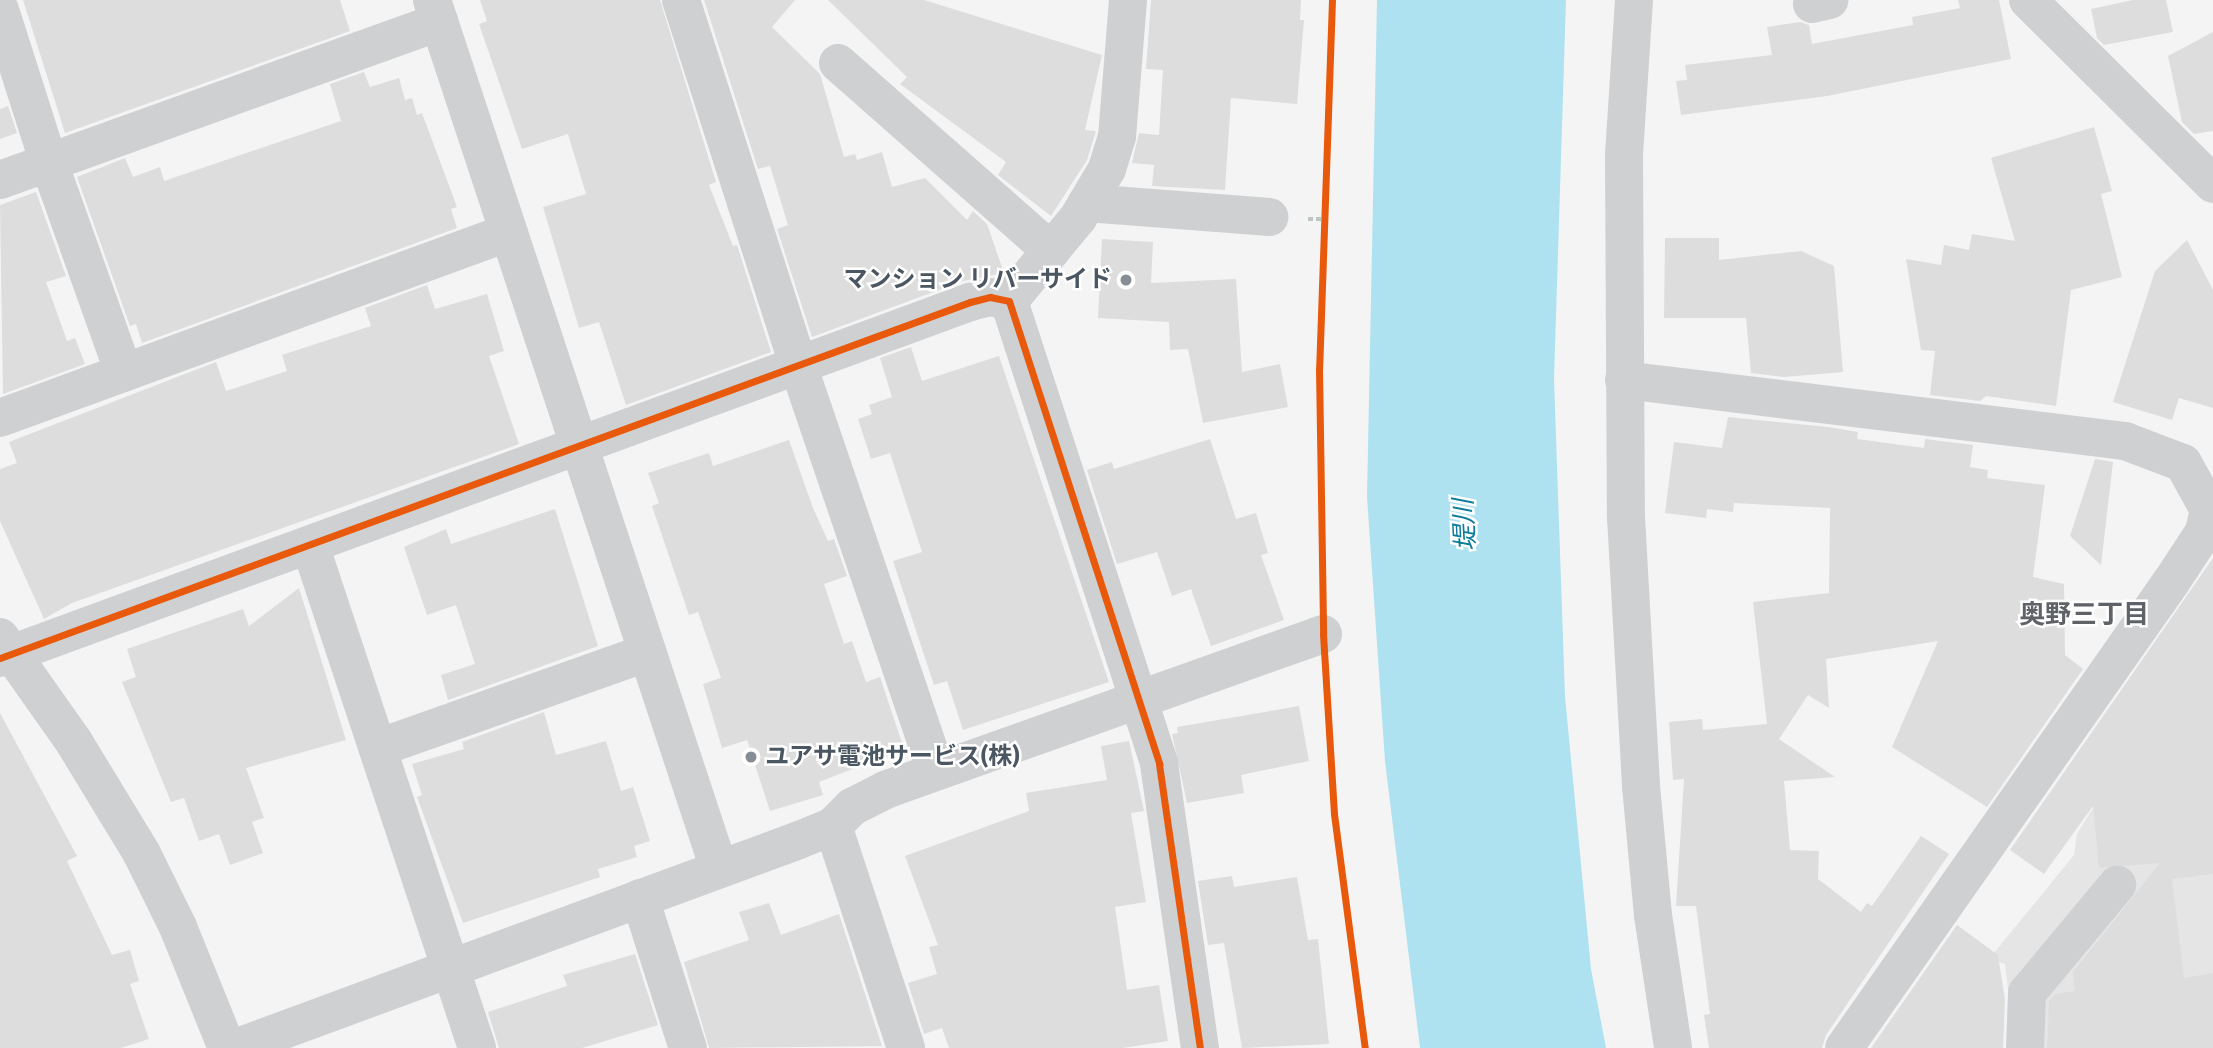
<!DOCTYPE html>
<meta charset="utf-8">
<style>
body{margin:0}
#map{position:relative;width:2213px;height:1048px;overflow:hidden;background:#f4f4f4;font-family:"Fira Sans Condensed","Noto Sans JP",sans-serif}
div>[style]{position:absolute}
.education>*{inset:0;background:#e6e5e6}
.water>*{inset:0;background:#aee2f0}
.building>*{inset:0;background:#ddddde}
.path>*{height:4.5px;margin-top:-2.25px;transform-origin:0;background:repeating-linear-gradient(90deg,#bcc7c4 0 5px,transparent 0 8.5px)}
.minor>*{height:38px;margin:-19px;padding:0 19px;transform-origin:19px;border-radius:19px;background:#ced0d2}
.cycleway>*{height:7px;margin:-3.5px;padding:0 3.5px;transform-origin:3.5px;border-radius:3.5px;background:#e8590c}
.dots>*{width:19px;height:19px;translate:-50% -50%;box-sizing:border-box;border:4px solid #fff;border-radius:50%}
span{translate:-50% -50%;white-space:nowrap;text-align:center;line-height:1.15;-webkit-text-stroke:5px #fff;paint-order:stroke}
.poi-label{font-size:24px;color:#4a5661;font-weight:700}
.right{translate:-100% -50%;text-align:right}
.left{translate:0 -50%;text-align:left}
.water-label{font-size:26px;color:#0c7c9b;font-style:italic}
.neighbourhood-label{font-size:26px;color:#5f6368;font-weight:700}
</style>
<div id="map">
<div class="education">
<i style="clip-path:polygon(2213px 723px,2213px 1048px,2015px 1048px,2005px 964px,1989px 959px,2074px 855px,2077px 834px,2131px 746px)"></i>
</div>
<div class="water">
<i style="clip-path:polygon(1377px 0,1566px 0,1554px 379px,1565px 696px,1591px 969px,1606px 1048px,1420px 1048px,1385px 761px,1367px 497px)"></i>
</div>
<div class="building">
<i style="clip-path:polygon(23px 0,340px 0,350px 31px,65px 133px)"></i>
<i style="clip-path:polygon(480px 0,660px 0,716px 182px,709px 185px,733px 246px,737px 245px,771px 352px,626px 405px,599px 322px,579px 328px,543px 207px,586px 194px,568px 134px,522px 149px,479px 24px,487px 21px)"></i>
<i style="clip-path:polygon(704px 0,795px 0,772px 27px,820px 74px,844px 157px,855px 154px,857px 160px,882px 152px,892px 187px,925px 178px,967px 220px,973px 211px,987px 224px,1004px 273px,963px 281px,812px 337px,777px 229px,788px 225px,770px 166px,758px 169px)"></i>
<i style="clip-path:polygon(828px 0,924px 0,1102px 55px,1085px 130px,1096px 131px,1087px 160px,1051px 216px,998px 175px,1006px 162px,900px 84px,907px 77px)"></i>
<i style="clip-path:polygon(1151px 0,1301px 0,1300px 20px,1304px 20px,1297px 104px,1231px 98px,1225px 190px,1152px 186px,1154px 165px,1132px 163px,1139px 133px,1159px 135px,1163px 70px,1146px 69px)"></i>
<i style="clip-path:polygon(1958px 0,1999px 0,2011px 59px,1827px 96px,1681px 115px,1676px 81px,1687px 80px,1685px 65px,1772px 55px,1767px 27px,1800px 22px,1809px 25px,1812px 44px,1913px 25px,1912px 17px,1960px 8px)"></i>
<i style="clip-path:polygon(2133px 0,2166px 0,2173px 32px,2104px 45px,2097px 38px,2091px 9px)"></i>
<i style="clip-path:polygon(2213px 32px,2213px 131px,2194px 134px,2182px 122px,2168px 56px)"></i>
<i style="clip-path:polygon(364px 72px,370px 87px,399px 78px,405px 100px,412px 98px,417px 115px,422px 113px,457px 207px,451px 209px,457px 228px,142px 343px,136px 324px,130px 326px,77px 177px,125px 158px,133px 177px,160px 167px,164px 181px,341px 121px,330px 84px)"></i>
<i style="clip-path:polygon(8px 106px,17px 133px,0 139px,0 109px)"></i>
<i style="clip-path:polygon(2094px 127px,2112px 191px,2101px 194px,2122px 277px,2071px 290px,2056px 406px,1986px 396px,1980px 401px,1930px 395px,1935px 351px,1921px 350px,1906px 259px,1941px 265px,1944px 245px,1969px 250px,1972px 234px,2015px 241px,1991px 158px)"></i>
<i style="clip-path:polygon(36px 192px,66px 276px,46px 282px,67px 341px,75px 338px,85px 364px,3px 394px,0 205px)"></i>
<i style="clip-path:polygon(1665px 238px,1719px 238px,1719px 260px,1801px 251px,1834px 266px,1843px 372px,1784px 377px,1751px 373px,1746px 318px,1664px 318px)"></i>
<i style="clip-path:polygon(1102px 239px,1153px 242px,1151px 283px,1236px 279px,1242px 372px,1280px 364px,1288px 407px,1203px 423px,1188px 349px,1170px 350px,1169px 322px,1098px 318px)"></i>
<i style="clip-path:polygon(2187px 240px,2213px 290px,2213px 408px,2179px 398px,2172px 420px,2113px 402px,2155px 271px)"></i>
<i style="clip-path:polygon(427px 285px,435px 309px,487px 294px,504px 351px,489px 356px,519px 444px,72px 603px,44px 619px,0 521px,0 469px,17px 463px,9px 442px,216px 362px,226px 391px,287px 371px,282px 355px,371px 326px,365px 308px)"></i>
<i style="clip-path:polygon(911px 347px,922px 381px,999px 356px,1109px 682px,963px 730px,947px 681px,934px 685px,893px 561px,922px 552px,890px 453px,871px 459px,858px 419px,872px 414px,869px 405px,892px 397px,880px 358px)"></i>
<i style="clip-path:polygon(1728px 417px,1828px 427px,1858px 432px,1857px 439px,1924px 448px,1925px 439px,1973px 445px,1970px 467px,1988px 470px,1987px 478px,2045px 485px,2033px 577px,2064px 584px,2065px 655px,2083px 669px,1987px 807px,1892px 747px,1938px 641px,1826px 659px,1829px 708px,1808px 695px,1779px 739px,1835px 777px,1784px 781px,1790px 850px,1819px 851px,1818px 879px,1861px 912px,1867px 903px,1872px 906px,1921px 836px,1949px 854px,1826px 1035px,1822px 1048px,1709px 1048px,1704px 1015px,1710px 1014px,1696px 906px,1676px 906px,1684px 779px,1673px 780px,1669px 722px,1702px 719px,1703px 730px,1767px 724px,1753px 602px,1829px 593px,1830px 508px,1734px 503px,1733px 512px,1707px 509px,1706px 518px,1665px 513px,1674px 442px,1722px 448px)"></i>
<i style="clip-path:polygon(1210px 439px,1236px 519px,1256px 513px,1268px 553px,1261px 555px,1284px 620px,1211px 646px,1191px 589px,1172px 596px,1157px 552px,1117px 564px,1087px 470px,1112px 462px,1114px 469px)"></i>
<i style="clip-path:polygon(789px 440px,813px 508px,828px 541px,834px 539px,847px 576px,824px 584px,844px 644px,852px 641px,866px 682px,880px 677px,904px 749px,819px 782px,823px 795px,770px 811px,747px 740px,722px 748px,703px 684px,721px 678px,698px 612px,689px 615px,652px 506px,659px 503px,648px 473px,709px 453px,713px 466px)"></i>
<i style="clip-path:polygon(2095px 459px,2113px 462px,2101px 565px,2070px 536px)"></i>
<i style="clip-path:polygon(555px 509px,598px 646px,448px 700px,441px 675px,475px 664px,456px 605px,427px 615px,404px 547px,446px 529px,451px 544px)"></i>
<i style="clip-path:polygon(2213px 558px,2213px 874px,2172px 879px,2184px 978px,2213px 973px,2213px 1048px,2047px 1048px,2049px 1001px,2055px 994px,2075px 991px,2073px 972px,2160px 863px,2099px 868px,2093px 806px,2044px 874px,2010px 850px)"></i>
<i style="clip-path:polygon(299px 588px,346px 740px,246px 768px,264px 818px,252px 822px,263px 853px,230px 865px,219px 834px,199px 841px,184px 798px,171px 802px,122px 682px,136px 677px,127px 649px,243px 609px,249px 626px)"></i>
<i style="clip-path:polygon(1299px 706px,1309px 761px,1241px 775px,1244px 793px,1187px 803px,1172px 734px,1178px 733px,1177px 727px)"></i>
<i style="clip-path:polygon(544px 712px,556px 755px,606px 741px,621px 791px,633px 787px,650px 841px,634px 846px,637px 857px,598px 869px,600px 877px,463px 923px,417px 797px,422px 795px,412px 764px,464px 749px,462px 742px)"></i>
<i style="clip-path:polygon(0 713px,77px 856px,67px 861px,112px 955px,130px 950px,139px 981px,130px 984px,149px 1039px,121px 1048px,0 1048px)"></i>
<i style="clip-path:polygon(1129px 741px,1144px 811px,1131px 813px,1146px 902px,1115px 907px,1127px 990px,1159px 985px,1168px 1041px,1123px 1048px,949px 1048px,942px 1028px,924px 1034px,908px 983px,937px 974px,929px 947px,938px 945px,905px 856px,1029px 811px,1026px 793px,1107px 780px,1101px 746px)"></i>
<i style="clip-path:polygon(1232px 876px,1234px 887px,1297px 877px,1308px 940px,1318px 939px,1329px 1044px,1242px 1048px,1224px 943px,1208px 945px,1198px 881px)"></i>
<i style="clip-path:polygon(769px 903px,781px 935px,839px 914px,882px 1046px,709px 1048px,684px 962px,749px 940px,739px 912px)"></i>
<i style="clip-path:polygon(1957px 925px,1998px 955px,2005px 1000px,2003px 1048px,1871px 1048px)"></i>
<i style="clip-path:polygon(635px 954px,658px 1025px,582px 1048px,499px 1048px,488px 1012px,567px 986px,563px 975px)"></i>
</div>
<div class="path">
<i style="left:1308px;top:219px;width:14px"></i>
</div>
<div class="minor">
<i style="left:432px;top:0;width:915px;rotate:71.72deg"></i>
<i style="left:681px;top:0;width:383px;rotate:72.2deg"></i>
<i style="left:798px;top:365px;width:429px;rotate:71.2deg"></i>
<i style="left:1634px;top:0;width:154px;rotate:93.7deg"></i>
<i style="left:1624px;top:154px;width:363px;rotate:89.7deg"></i>
<i style="left:1626px;top:517px;width:269px;rotate:86.8deg"></i>
<i style="left:1641px;top:786px;width:130px;rotate:84.7deg"></i>
<i style="left:1653px;top:915px;width:134px;rotate:81.4deg"></i>
<i style="left:2028px;top:0;width:261px;rotate:44.8deg"></i>
<i style="left:1812px;top:4px;width:18px;rotate:-13deg"></i>
<i style="left:0;top:10px;width:157px;rotate:72.3deg"></i>
<i style="left:48px;top:160px;width:226px;rotate:70.4deg"></i>
<i style="left:838px;top:63px;width:284px;rotate:41.4deg"></i>
<i style="left:0;top:180px;width:467px;rotate:-19.8deg"></i>
<i style="left:1087px;top:203px;width:183px;rotate:4.4deg"></i>
<i style="left:1009px;top:301px;width:108px;rotate:-50.3deg"></i>
<i style="left:1078px;top:218px;width:57px;rotate:-59.4deg"></i>
<i style="left:1107px;top:169px;width:34px;rotate:-73deg"></i>
<i style="left:1117px;top:137px;width:137px;rotate:-85.4deg"></i>
<i style="left:1624px;top:380px;width:505px;rotate:6.94deg"></i>
<i style="left:2125px;top:441px;width:62px;rotate:20.8deg"></i>
<i style="left:2183px;top:463px;width:54px;rotate:61deg"></i>
<i style="left:2209px;top:510px;width:23px;rotate:103deg"></i>
<i style="left:2204px;top:532px;width:60px;rotate:123.4deg"></i>
<i style="left:2171px;top:582px;width:569px;rotate:125.06deg"></i>
<i style="left:0;top:418px;width:540px;rotate:-20.05deg"></i>
<i style="left:310px;top:545px;width:530px;rotate:71.63deg"></i>
<i style="left:0;top:637px;width:128px;rotate:54.8deg"></i>
<i style="left:74px;top:742px;width:131px;rotate:58.7deg"></i>
<i style="left:142px;top:854px;width:81px;rotate:63.7deg"></i>
<i style="left:178px;top:927px;width:131px;rotate:68deg"></i>
<i style="left:0;top:658px;width:1033px;rotate:-20.15deg"></i>
<i style="left:970px;top:302px;width:21px;rotate:-14deg"></i>
<i style="left:990px;top:297px;width:19px;rotate:12deg"></i>
<i style="left:1009px;top:301px;width:487px;rotate:72deg"></i>
<i style="left:1159px;top:764px;width:287px;rotate:81.8deg"></i>
<i style="left:378px;top:748px;width:284px;rotate:-19.5deg"></i>
<i style="left:833px;top:826px;width:234px;rotate:71.8deg"></i>
<i style="left:640px;top:898px;width:157px;rotate:72.3deg"></i>
<i style="left:235px;top:1048px;width:601px;rotate:-20.24deg"></i>
<i style="left:799px;top:840px;width:37px;rotate:-22deg"></i>
<i style="left:833px;top:826px;width:27px;rotate:-45deg"></i>
<i style="left:852px;top:807px;width:37px;rotate:-27deg"></i>
<i style="left:885px;top:790px;width:465px;rotate:-19.6deg"></i>
<i style="left:2025px;top:1048px;width:55px;rotate:-87.9deg"></i>
<i style="left:2027px;top:993px;width:141px;rotate:-50.2deg"></i>
</div>
<div class="cycleway">
<i style="left:1332px;top:0;width:369px;rotate:92deg"></i>
<i style="left:1319px;top:369px;width:265px;rotate:89.1deg"></i>
<i style="left:1323px;top:634px;width:180px;rotate:86.5deg"></i>
<i style="left:1334px;top:814px;width:236px;rotate:82.5deg"></i>
<i style="left:0;top:658px;width:1033px;rotate:-20.15deg"></i>
<i style="left:970px;top:302px;width:21px;rotate:-14deg"></i>
<i style="left:990px;top:297px;width:19px;rotate:12deg"></i>
<i style="left:1009px;top:301px;width:487px;rotate:72deg"></i>
<i style="left:1159px;top:764px;width:287px;rotate:81.8deg"></i>
</div>
<div class="dots">
<i style="left:1126px;top:280px;background:#868d94"></i>
<i style="left:751px;top:757px;background:#868d94"></i>
</div>
<div class="poi-label">
<span class="right" style="left:1112px;top:280px">マンション リバーサイド</span>
<span class="left" style="left:765px;top:757px">ユアサ電池サービス(株)</span>
</div>
<div class="water-label">
<span style="left:1465px;top:525px;rotate:-93deg">堤川</span>
</div>
<div class="neighbourhood-label">
<span style="left:2084px;top:615px">奥野三丁目</span>
</div>
</div>
